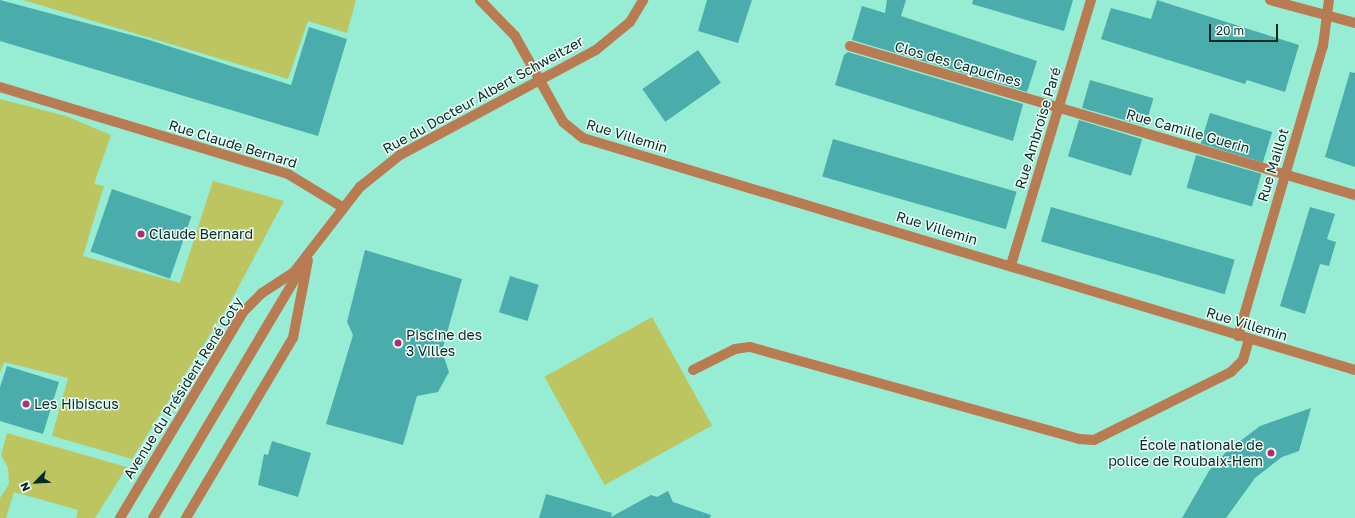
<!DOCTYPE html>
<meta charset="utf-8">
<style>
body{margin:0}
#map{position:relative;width:1355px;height:518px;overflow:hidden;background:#96edd4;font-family:"Golos Text",sans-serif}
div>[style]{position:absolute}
.green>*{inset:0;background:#bdc561;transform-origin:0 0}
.building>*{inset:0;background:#4aadab;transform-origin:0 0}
.lane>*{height:10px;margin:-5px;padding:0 5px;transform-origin:5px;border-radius:5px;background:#b97b52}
.street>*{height:10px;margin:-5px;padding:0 5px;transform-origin:5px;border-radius:5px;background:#b97b52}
.dots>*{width:11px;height:11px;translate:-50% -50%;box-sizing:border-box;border:2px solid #eefef9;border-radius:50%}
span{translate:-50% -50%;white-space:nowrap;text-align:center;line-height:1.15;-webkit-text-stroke:3px #eefef9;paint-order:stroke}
.street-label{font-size:14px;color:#032b22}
.poi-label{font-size:14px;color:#032b22}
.left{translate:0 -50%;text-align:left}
.right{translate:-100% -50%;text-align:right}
.north{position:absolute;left:16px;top:462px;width:40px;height:40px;-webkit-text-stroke:3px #eefef9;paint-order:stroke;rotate:246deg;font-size:11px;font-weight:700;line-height:16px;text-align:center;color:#032b22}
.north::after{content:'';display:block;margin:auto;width:14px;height:18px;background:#032b22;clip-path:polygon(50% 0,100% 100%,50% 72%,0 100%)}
.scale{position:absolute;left:1209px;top:24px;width:69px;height:18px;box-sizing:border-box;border:2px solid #032b22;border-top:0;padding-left:5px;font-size:12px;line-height:14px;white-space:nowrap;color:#032b22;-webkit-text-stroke:3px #eefef9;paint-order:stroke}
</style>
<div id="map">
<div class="green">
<i style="clip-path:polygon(23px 0,356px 0,347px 33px,308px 21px,288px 79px)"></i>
<i style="clip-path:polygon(0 99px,66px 116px,111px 135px,94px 184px,104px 186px,83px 256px,180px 283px,213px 181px,284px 201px,231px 301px,132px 459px,52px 436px,68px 378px,4px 362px,0 373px)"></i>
<i style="left:652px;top:317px;width:124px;height:123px;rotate:61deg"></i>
<i style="clip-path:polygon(7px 433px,127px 467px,95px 518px,76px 518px,78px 510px,14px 492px,6px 518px,0 518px,0 498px,9px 484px,8px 468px,1px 455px)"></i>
</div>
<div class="building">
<i style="clip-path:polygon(0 0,146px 39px,291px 85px,309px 27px,347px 39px,318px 136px,0 41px)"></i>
<i style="clip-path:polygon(707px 0,752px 0,738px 43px,698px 31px)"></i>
<i style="clip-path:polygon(887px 0,906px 0,901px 16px,1037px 61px,1027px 92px,852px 40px,862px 6px,885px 13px)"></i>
<i style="clip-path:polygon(973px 0,1073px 0,1064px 31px,972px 4px)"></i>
<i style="clip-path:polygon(1157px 0,1299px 45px,1285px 92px,1247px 80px,1245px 84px,1101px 39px,1111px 8px,1151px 19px)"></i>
<i style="left:698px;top:50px;width:40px;height:68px;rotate:55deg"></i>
<i style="clip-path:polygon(848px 52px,1023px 104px,1013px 141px,835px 85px,844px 55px)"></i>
<i style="clip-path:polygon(1350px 72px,1355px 73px,1355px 167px,1325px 157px)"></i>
<i style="left:1090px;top:80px;width:66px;height:29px;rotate:16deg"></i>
<i style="left:1210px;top:113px;width:65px;height:32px;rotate:17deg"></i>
<i style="left:1079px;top:120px;width:66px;height:38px;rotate:17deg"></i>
<i style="left:833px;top:139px;width:191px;height:39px;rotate:16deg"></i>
<i style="left:1196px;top:155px;width:68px;height:34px;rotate:16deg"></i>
<i style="left:112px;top:189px;width:84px;height:66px;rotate:19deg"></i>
<i style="left:1051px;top:207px;width:191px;height:36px;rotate:16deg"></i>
<i style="clip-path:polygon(1310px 207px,1335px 214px,1327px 239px,1336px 242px,1329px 266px,1320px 264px,1305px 314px,1280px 306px)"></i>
<i style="clip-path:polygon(365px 250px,462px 279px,442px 351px,449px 372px,438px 392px,417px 396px,403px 445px,326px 424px,353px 335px,347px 322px)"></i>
<i style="left:510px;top:276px;width:30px;height:38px;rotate:17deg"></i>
<i style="clip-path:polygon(7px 366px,59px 382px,43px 434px,0 421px,0 387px)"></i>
<i style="clip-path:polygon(1311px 408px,1299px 451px,1282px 457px,1255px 478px,1226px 518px,1182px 518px,1209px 471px,1227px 451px,1260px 426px)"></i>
<i style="clip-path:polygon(272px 441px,311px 453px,298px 497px,258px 485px,264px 454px,268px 455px)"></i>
<i style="clip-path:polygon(668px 491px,673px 502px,711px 515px,710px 518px,539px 518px,546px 494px,612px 513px,611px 517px,651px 495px,657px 497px)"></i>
</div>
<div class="lane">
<i style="left:693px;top:370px;width:47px;rotate:-26.6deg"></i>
<i style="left:735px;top:349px;width:15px;rotate:-8deg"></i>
<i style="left:750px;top:347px;width:342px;rotate:15.6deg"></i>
<i style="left:1079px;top:439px;width:15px;rotate:4deg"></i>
<i style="left:1094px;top:440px;width:153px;rotate:-26.4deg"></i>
<i style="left:1231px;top:372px;width:17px;rotate:-45deg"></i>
<i style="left:1243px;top:360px;width:22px;rotate:-74deg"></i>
<i style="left:153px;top:518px;width:294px;rotate:-59.3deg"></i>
</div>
<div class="street">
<i style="left:480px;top:0;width:50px;rotate:45.8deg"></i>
<i style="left:515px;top:36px;width:98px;rotate:60.8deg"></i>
<i style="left:563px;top:122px;width:26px;rotate:39deg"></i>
<i style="left:583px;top:138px;width:806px;rotate:16.73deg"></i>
<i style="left:1270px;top:0;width:88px;rotate:15.1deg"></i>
<i style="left:850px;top:46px;width:527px;rotate:16.44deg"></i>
<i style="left:0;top:87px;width:301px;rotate:16.8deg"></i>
<i style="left:288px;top:174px;width:63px;rotate:31.4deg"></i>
<i style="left:1011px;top:265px;width:277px;rotate:-73.2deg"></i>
<i style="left:1238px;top:336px;width:302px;rotate:-73.7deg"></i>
<i style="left:1323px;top:46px;width:46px;rotate:-82.6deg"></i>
<i style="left:120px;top:518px;width:241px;rotate:-59.1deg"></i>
<i style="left:244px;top:311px;width:25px;rotate:-45deg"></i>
<i style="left:262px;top:293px;width:38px;rotate:-33deg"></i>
<i style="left:294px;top:272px;width:108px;rotate:-52.2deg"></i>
<i style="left:360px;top:187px;width:51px;rotate:-38.7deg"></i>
<i style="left:400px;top:155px;width:222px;rotate:-28.2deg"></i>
<i style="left:596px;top:50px;width:44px;rotate:-39.5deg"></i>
<i style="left:630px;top:22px;width:26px;rotate:-59deg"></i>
<i style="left:186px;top:518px;width:209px;rotate:-59.3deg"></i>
<i style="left:293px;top:338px;width:79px;rotate:-79.1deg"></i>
</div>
<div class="dots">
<i style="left:141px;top:234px;background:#b22c72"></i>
<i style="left:398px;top:343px;background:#b22c72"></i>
<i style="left:26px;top:404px;background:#b22c72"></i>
<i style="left:1271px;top:453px;background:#b22c72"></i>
</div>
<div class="street-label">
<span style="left:958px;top:64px;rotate:16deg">Clos des Capucines</span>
<span style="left:483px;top:95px;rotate:-29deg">Rue du Docteur Albert Schweitzer</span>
<span style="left:1038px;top:128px;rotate:-73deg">Rue Ambroise Paré</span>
<span style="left:1188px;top:131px;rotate:16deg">Rue Camille Guerin</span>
<span style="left:627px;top:136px;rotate:17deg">Rue Villemin</span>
<span style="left:233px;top:144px;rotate:17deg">Rue Claude Bernard</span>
<span style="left:1273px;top:165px;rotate:-73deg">Rue Maillot</span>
<span style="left:937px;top:228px;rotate:17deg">Rue Villemin</span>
<span style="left:1247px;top:324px;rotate:17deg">Rue Villemin</span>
<span style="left:183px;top:388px;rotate:-58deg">Avenue du Président René Coty</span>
</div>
<div class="poi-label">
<span class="left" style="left:149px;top:234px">Claude Bernard</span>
<span class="left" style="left:406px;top:343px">Piscine des<br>3 Villes</span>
<span class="left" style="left:34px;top:404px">Les Hibiscus</span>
<span class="right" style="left:1263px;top:453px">École nationale de<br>police de Roubaix-Hem</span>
</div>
<div class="north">N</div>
<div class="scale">20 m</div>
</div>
